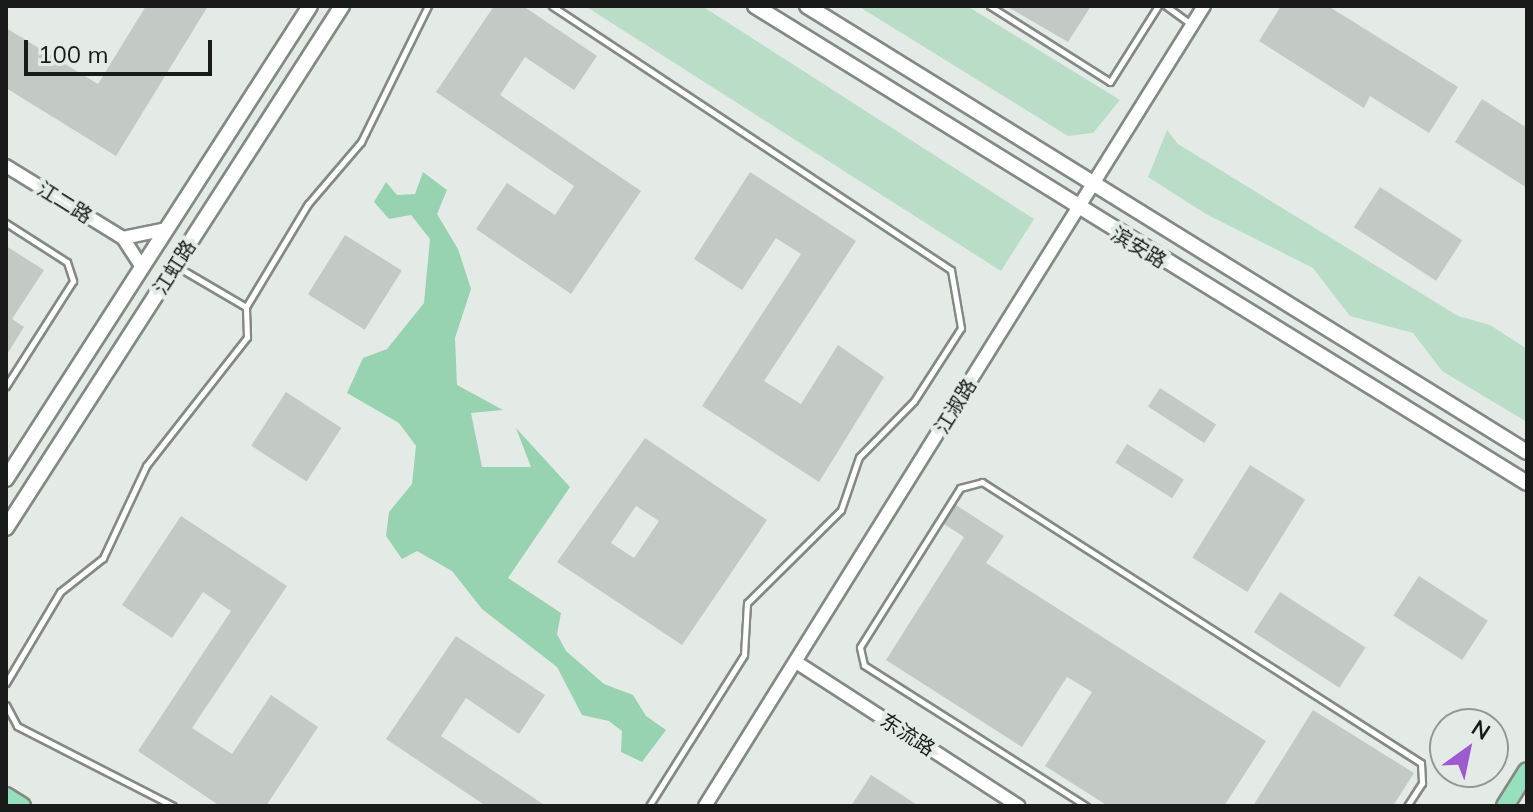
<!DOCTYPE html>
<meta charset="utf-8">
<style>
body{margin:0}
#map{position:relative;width:1533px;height:812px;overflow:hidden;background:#e4ebe7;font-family:Mulish,"Noto Sans SC",sans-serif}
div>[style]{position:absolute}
.green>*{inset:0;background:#b9ddc7}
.water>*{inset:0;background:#97d3b0}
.building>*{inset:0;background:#c3cac5;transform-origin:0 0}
.roads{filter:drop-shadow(2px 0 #838a85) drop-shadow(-2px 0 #838a85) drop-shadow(0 2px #838a85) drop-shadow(0 -2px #838a85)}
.service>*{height:5px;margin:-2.5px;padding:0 2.5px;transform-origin:2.5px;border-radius:2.5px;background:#fff}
.tertiary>*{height:12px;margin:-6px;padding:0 6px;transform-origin:6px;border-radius:6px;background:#fff}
.secondary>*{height:14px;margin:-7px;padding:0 7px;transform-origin:7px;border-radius:7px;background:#fff}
.primary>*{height:16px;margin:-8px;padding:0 8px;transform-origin:8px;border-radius:8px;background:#97e0bc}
span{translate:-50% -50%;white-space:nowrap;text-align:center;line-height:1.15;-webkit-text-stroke:8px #e4ebe7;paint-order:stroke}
.street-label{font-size:20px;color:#181b19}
.frame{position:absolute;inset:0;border:8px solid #181b19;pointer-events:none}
.north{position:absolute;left:1429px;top:708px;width:80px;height:80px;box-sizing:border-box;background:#e4ebe7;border:2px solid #929895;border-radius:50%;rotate:33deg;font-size:22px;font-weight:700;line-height:32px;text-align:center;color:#181b19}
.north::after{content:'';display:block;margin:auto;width:28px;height:36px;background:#9e5bd0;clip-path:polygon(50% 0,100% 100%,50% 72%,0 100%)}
.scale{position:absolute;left:24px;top:40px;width:188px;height:36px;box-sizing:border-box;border:4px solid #181b19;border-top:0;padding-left:10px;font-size:24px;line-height:28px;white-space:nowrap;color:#181b19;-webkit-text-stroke:6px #e4ebe7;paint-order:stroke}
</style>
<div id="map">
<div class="green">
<i style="clip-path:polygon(585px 6px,702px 6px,1034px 219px,1001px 271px)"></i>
<i style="clip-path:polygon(858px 6px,967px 6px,1120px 100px,1093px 133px,1068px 136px)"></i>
<i style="clip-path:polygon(1167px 130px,1178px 144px,1458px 316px,1490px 325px,1527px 349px,1527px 422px,1442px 371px,1413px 333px,1350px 316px,1313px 268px,1206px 214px,1148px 177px)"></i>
</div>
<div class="water">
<i style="clip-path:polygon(423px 172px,447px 190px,437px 214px,458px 249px,471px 289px,455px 338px,457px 385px,503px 410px,471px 413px,482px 467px,531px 467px,516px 428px,570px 487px,508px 578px,561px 613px,557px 634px,566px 651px,604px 684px,633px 695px,646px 716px,666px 730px,642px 762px,621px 752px,622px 731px,609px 721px,582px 715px,557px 667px,482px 609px,452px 571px,417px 551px,402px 559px,386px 536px,389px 512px,412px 484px,416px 446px,399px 423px,347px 393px,363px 358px,387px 349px,424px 303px,430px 239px,411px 215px,389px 219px,374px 202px,386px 182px,397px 195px,415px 194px)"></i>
</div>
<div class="building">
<i style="clip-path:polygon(146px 6px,208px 6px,116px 156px,6px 88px,6px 28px,98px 84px)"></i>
<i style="clip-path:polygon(494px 6px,523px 6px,597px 56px,574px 90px,525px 57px,500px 95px,641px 191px,571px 294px,476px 229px,507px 183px,555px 215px,574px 186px,436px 92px)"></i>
<i style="clip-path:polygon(1006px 6px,1091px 6px,1068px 42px)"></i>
<i style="clip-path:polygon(1281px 6px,1328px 6px,1458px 87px,1429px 133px,1370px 96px,1364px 108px,1259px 41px)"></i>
<i style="clip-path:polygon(1482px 99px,1527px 128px,1527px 188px,1455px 142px)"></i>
<i style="clip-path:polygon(750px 172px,856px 241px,764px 381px,801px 404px,838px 345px,884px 377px,819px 482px,702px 406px,801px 254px,776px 238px,742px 290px,694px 259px)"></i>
<i style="left:1380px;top:187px;width:98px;height:48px;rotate:33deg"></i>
<i style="left:345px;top:235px;width:67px;height:70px;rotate:32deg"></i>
<i style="clip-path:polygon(6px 246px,44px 270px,12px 319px,24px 327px,6px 356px)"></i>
<i style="left:1160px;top:388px;width:67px;height:22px;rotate:33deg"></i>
<i style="left:286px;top:392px;width:66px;height:64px;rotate:33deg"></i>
<i style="clip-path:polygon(evenodd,645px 438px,767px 520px,682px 645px,557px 562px,645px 438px,636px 506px,659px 521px,634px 558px,611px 543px,636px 506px)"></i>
<i style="left:1127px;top:444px;width:67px;height:22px;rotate:32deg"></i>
<i style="left:1250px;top:465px;width:65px;height:109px;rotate:32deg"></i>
<i style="clip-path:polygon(956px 505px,1004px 536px,986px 563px,1266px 741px,1224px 806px,1108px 806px,1045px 766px,1092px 692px,1067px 677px,1022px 747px,886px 660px,964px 537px,944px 524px)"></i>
<i style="clip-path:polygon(181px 516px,287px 586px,192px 728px,232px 754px,271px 695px,318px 727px,266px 806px,220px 806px,138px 751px,231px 611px,203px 592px,172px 638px,122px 605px)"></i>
<i style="left:1419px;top:576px;width:82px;height:47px;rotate:33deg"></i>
<i style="left:1280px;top:592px;width:102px;height:48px;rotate:33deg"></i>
<i style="clip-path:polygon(456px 636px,545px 695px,519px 734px,466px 698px,441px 736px,546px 806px,486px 806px,386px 739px)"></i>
<i style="clip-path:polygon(1313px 710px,1414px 773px,1393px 806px,1253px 806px)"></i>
<i style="clip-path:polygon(871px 775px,919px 806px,851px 806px)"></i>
</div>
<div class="roads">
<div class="service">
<i style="left:552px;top:6px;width:478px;rotate:33.5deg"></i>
<i style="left:951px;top:270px;width:59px;rotate:80.2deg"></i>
<i style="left:961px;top:328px;width:87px;rotate:122.8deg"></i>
<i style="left:914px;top:401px;width:78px;rotate:134.5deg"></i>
<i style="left:859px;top:457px;width:56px;rotate:108.8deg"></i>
<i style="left:841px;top:510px;width:132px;rotate:135.3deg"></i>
<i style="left:747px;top:603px;width:52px;rotate:93.3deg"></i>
<i style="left:744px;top:655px;width:178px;rotate:122.2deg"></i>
<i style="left:990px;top:6px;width:142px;rotate:32.3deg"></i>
<i style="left:1110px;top:82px;width:90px;rotate:-57.7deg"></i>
<i style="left:1166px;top:6px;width:31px;rotate:36deg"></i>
<i style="left:6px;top:223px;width:72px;rotate:32.6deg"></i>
<i style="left:67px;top:262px;width:20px;rotate:72deg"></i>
<i style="left:73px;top:281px;width:125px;rotate:122.5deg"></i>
<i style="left:176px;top:266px;width:81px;rotate:30.4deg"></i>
<i style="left:6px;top:683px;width:106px;rotate:-59.3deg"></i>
<i style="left:60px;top:592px;width:55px;rotate:-38.3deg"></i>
<i style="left:103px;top:558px;width:102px;rotate:-64.9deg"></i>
<i style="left:146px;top:466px;width:164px;rotate:-51.9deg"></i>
<i style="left:247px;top:337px;width:30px;rotate:-92deg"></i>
<i style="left:246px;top:307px;width:120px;rotate:-59deg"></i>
<i style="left:308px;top:204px;width:82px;rotate:-49.5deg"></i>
<i style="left:361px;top:142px;width:152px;rotate:-63.8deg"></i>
<i style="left:6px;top:705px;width:24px;rotate:62deg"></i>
<i style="left:17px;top:726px;width:175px;rotate:27.1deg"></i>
<i style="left:1086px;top:806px;width:263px;rotate:-147.6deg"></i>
<i style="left:864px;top:665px;width:18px;rotate:-103deg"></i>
<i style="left:860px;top:647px;width:188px;rotate:-57.8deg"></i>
<i style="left:960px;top:488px;width:23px;rotate:-15deg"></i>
<i style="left:982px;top:482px;width:521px;rotate:32.62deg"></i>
<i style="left:1421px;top:763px;width:20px;rotate:87deg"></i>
<i style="left:1422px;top:783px;width:27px;rotate:123deg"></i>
</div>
<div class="tertiary">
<i style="left:6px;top:166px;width:137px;rotate:31.6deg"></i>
<i style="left:123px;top:238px;width:35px;rotate:57deg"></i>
<i style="left:123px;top:238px;width:45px;rotate:-11.6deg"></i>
<i style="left:796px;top:662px;width:265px;rotate:32.9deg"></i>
<i style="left:705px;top:806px;width:943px;rotate:-58.05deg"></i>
</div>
<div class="secondary">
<i style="left:755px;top:6px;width:907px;rotate:31.71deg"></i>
<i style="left:807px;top:6px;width:847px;rotate:31.78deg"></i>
<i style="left:6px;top:479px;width:562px;rotate:-57.27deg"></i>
<i style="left:6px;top:528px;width:621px;rotate:-57.23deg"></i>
</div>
<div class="primary">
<i style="left:6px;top:796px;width:19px;rotate:32deg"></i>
<i style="left:1505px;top:806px;width:41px;rotate:-57.8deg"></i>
</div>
</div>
<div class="street-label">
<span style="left:65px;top:202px;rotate:32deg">江二路</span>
<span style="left:1139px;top:247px;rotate:31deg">滨安路</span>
<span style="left:174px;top:267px;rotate:-57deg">江虹路</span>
<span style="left:955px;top:406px;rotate:-58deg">江淑路</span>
<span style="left:908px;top:734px;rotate:33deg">东流路</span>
</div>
<div class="frame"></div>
<div class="north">N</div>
<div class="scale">100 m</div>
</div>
